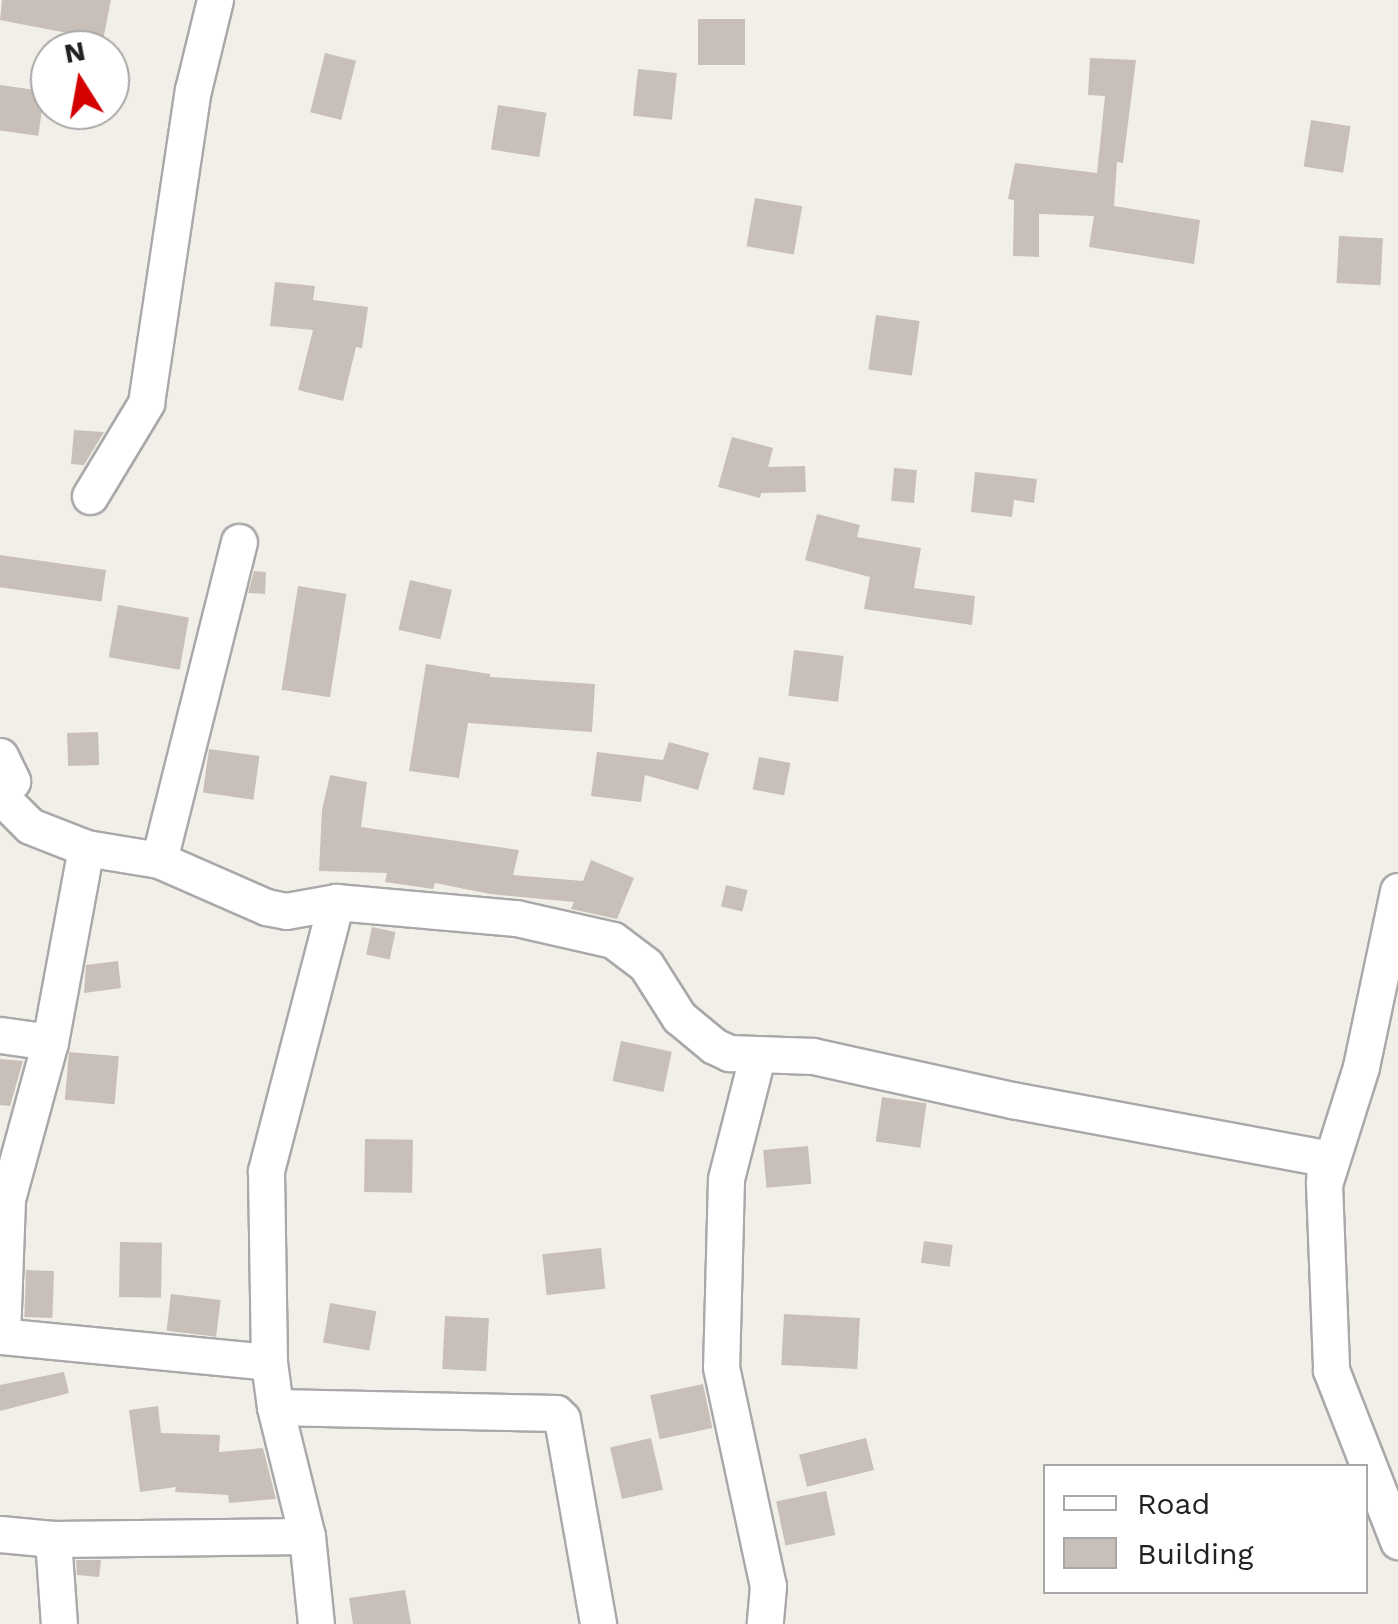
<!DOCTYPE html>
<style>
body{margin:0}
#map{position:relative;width:1398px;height:1624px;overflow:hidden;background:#f2efe9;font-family:"Work Sans",sans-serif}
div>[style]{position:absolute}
.building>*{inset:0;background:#c7bfb8;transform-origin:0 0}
.roads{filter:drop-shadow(2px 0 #a9a9a9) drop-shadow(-2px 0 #a9a9a9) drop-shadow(0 2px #a9a9a9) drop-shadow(0 -2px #a9a9a9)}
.minor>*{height:35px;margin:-17.5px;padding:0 17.5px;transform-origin:17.5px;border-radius:17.5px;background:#fff}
span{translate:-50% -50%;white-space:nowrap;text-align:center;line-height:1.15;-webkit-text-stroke:8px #fff;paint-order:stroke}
.legend{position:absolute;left:1043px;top:1464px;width:325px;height:130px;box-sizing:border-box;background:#fff;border:2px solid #a7a7a7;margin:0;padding:12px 18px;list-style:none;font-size:30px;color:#222}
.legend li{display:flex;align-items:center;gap:20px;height:50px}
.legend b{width:50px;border:2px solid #a7a7a7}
.north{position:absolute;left:30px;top:30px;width:100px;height:100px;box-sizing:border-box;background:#fff;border:2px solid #a7a7a7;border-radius:50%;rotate:349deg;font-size:28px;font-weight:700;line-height:40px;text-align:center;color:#222}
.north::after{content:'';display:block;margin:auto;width:35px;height:45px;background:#d40000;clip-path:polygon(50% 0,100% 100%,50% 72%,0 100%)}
</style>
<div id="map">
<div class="building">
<i style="clip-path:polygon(2px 0,111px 0,103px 40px,0 20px)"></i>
<i style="left:698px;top:19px;width:47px;height:46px"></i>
<i style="left:325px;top:53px;width:32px;height:61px;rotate:14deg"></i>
<i style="clip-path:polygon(1090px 58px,1136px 60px,1123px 163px,1117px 162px,1114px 206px,1200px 220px,1194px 264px,1089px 247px,1094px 216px,1039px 214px,1039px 257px,1013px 256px,1014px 200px,1008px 199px,1015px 163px,1097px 173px,1105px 96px,1088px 95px)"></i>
<i style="left:638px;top:69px;width:39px;height:47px;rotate:6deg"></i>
<i style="left:0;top:85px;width:45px;height:45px;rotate:8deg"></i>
<i style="left:498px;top:105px;width:49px;height:45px;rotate:9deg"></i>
<i style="left:1311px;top:120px;width:40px;height:47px;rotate:9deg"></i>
<i style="left:755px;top:198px;width:48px;height:49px;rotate:10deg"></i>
<i style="left:1339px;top:236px;width:44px;height:47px;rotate:3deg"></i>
<i style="clip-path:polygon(275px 282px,315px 286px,313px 300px,368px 307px,362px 348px,356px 347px,343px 401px,298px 390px,313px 330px,270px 326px)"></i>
<i style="left:876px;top:315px;width:44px;height:55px;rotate:8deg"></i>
<i style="clip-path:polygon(74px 430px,104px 432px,84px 465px,71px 464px)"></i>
<i style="clip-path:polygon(732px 437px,773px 448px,768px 467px,805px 466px,806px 492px,761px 493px,760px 498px,718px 487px)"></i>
<i style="left:894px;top:468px;width:23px;height:33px;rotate:5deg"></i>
<i style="clip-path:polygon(975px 472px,1037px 479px,1034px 503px,1014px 500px,1012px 517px,971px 512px)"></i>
<i style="clip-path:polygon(817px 514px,860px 525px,857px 537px,921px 548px,914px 588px,975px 596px,972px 625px,864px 609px,870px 577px,805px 560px)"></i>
<i style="left:0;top:555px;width:107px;height:32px;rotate:8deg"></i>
<i style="clip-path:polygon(254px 571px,266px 572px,265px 594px,248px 593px)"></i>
<i style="left:410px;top:580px;width:43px;height:51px;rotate:13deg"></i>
<i style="left:298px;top:586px;width:49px;height:105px;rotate:9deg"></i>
<i style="left:118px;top:605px;width:72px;height:53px;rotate:10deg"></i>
<i style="left:794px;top:650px;width:50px;height:46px;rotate:7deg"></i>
<i style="clip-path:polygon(426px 664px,490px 674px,490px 677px,595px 684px,592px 732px,468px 723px,459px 778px,409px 771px)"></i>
<i style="left:98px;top:732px;width:33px;height:31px;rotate:88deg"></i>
<i style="clip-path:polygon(669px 742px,709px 753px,698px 790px,645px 775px,641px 802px,591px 796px,597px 752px,663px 760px)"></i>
<i style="left:209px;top:749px;width:51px;height:44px;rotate:8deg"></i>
<i style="left:759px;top:757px;width:32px;height:33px;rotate:11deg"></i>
<i style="clip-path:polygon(330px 775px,367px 782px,361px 827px,519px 850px,513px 875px,583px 881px,591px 860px,634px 878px,617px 919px,571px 909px,574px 902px,490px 894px,435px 883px,433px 889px,385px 882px,387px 873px,319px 871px,322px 810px)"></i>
<i style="left:726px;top:885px;width:22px;height:22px;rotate:13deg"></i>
<i style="left:372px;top:927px;width:24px;height:28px;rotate:12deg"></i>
<i style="clip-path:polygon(118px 961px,121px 988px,84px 993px,86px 965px)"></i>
<i style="left:621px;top:1041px;width:52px;height:41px;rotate:12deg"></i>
<i style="left:69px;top:1052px;width:50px;height:48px;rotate:5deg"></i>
<i style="clip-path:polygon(0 1059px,23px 1061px,10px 1106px,0 1105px)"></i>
<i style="left:882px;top:1097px;width:45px;height:45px;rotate:8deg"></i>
<i style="left:365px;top:1139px;width:48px;height:53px;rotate:1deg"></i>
<i style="left:808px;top:1146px;width:38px;height:45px;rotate:85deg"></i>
<i style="left:924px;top:1241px;width:29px;height:22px;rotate:8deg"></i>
<i style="left:120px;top:1242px;width:42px;height:55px;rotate:1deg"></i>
<i style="left:601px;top:1248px;width:41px;height:59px;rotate:84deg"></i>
<i style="left:26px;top:1270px;width:28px;height:47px;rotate:2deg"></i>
<i style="left:171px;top:1294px;width:50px;height:37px;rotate:7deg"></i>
<i style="left:330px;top:1303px;width:47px;height:40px;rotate:10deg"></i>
<i style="left:784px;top:1314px;width:76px;height:51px;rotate:3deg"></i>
<i style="left:445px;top:1316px;width:44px;height:53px;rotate:3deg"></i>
<i style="clip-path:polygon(64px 1372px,69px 1393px,0 1411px,0 1385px)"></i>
<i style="left:703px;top:1384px;width:45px;height:54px;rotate:78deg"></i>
<i style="clip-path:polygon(158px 1406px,161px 1433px,220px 1435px,219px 1452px,263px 1448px,276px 1499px,229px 1503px,228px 1495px,175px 1492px,176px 1487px,140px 1492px,129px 1410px)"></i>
<i style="left:651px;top:1438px;width:53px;height:42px;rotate:77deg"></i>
<i style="left:866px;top:1438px;width:33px;height:69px;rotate:76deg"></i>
<i style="left:826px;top:1491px;width:45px;height:51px;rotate:78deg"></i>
<i style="clip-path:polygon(76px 1560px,101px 1560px,99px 1577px,77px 1575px)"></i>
<i style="clip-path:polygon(405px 1590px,411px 1624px,353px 1624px,349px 1598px)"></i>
</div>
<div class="roads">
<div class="minor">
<i style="left:90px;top:496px;width:109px;rotate:-58.9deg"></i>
<i style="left:146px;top:403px;width:317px;rotate:-81.5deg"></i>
<i style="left:193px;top:90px;width:93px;rotate:-76.3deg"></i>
<i style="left:0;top:756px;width:28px;rotate:64deg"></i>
<i style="left:12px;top:781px;width:18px;rotate:131deg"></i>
<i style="left:0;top:796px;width:42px;rotate:45deg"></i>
<i style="left:30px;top:826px;width:60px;rotate:21.4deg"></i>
<i style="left:86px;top:848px;width:74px;rotate:9.3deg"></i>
<i style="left:159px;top:860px;width:117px;rotate:23.7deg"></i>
<i style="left:266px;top:907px;width:20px;rotate:11deg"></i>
<i style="left:286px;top:911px;width:51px;rotate:-10.2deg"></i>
<i style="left:336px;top:902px;width:181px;rotate:5.1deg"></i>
<i style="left:516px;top:918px;width:99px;rotate:12.8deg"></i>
<i style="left:613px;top:940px;width:41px;rotate:37.1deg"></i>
<i style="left:646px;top:965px;width:62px;rotate:57.6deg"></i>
<i style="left:679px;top:1017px;width:45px;rotate:39.6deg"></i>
<i style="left:714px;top:1046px;width:17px;rotate:25deg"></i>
<i style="left:729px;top:1053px;width:84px;rotate:2deg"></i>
<i style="left:813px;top:1056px;width:204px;rotate:12.5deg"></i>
<i style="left:1012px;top:1100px;width:318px;rotate:10.5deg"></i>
<i style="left:1325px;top:1158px;width:26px;rotate:92deg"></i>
<i style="left:159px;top:860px;width:328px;rotate:-75.9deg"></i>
<i style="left:1398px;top:891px;width:180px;rotate:101.9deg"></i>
<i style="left:1361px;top:1067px;width:123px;rotate:107.5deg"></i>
<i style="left:1324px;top:1184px;width:186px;rotate:87.8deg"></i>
<i style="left:1331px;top:1370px;width:184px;rotate:68.6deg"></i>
<i style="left:336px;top:902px;width:278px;rotate:104.6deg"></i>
<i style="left:266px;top:1171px;width:191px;rotate:89.1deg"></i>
<i style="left:269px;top:1362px;width:45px;rotate:82.4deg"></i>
<i style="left:275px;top:1407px;width:281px;rotate:1.2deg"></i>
<i style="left:556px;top:1413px;width:8px;rotate:45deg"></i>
<i style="left:562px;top:1419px;width:208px;rotate:80deg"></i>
<i style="left:0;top:1035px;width:50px;rotate:8deg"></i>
<i style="left:757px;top:1057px;width:126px;rotate:104.3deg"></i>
<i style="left:726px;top:1179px;width:188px;rotate:91.5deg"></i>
<i style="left:721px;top:1367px;width:224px;rotate:77.9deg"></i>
<i style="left:768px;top:1586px;width:38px;rotate:95deg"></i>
<i style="left:0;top:1336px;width:270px;rotate:5.5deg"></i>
<i style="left:2px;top:1336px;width:137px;rotate:-87.9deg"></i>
<i style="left:7px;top:1199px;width:163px;rotate:-74.7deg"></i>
<i style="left:50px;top:1042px;width:197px;rotate:-79.5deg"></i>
<i style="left:275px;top:1407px;width:133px;rotate:76.1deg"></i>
<i style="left:307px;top:1536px;width:88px;rotate:84.2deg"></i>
<i style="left:0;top:1534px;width:53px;rotate:5.4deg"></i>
<i style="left:53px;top:1539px;width:254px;rotate:-0.7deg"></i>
<i style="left:53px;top:1539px;width:85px;rotate:86deg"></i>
</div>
</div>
<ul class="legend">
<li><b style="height:12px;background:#fff"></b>Road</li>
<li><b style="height:28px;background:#c7bfb8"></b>Building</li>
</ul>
<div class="north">N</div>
</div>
